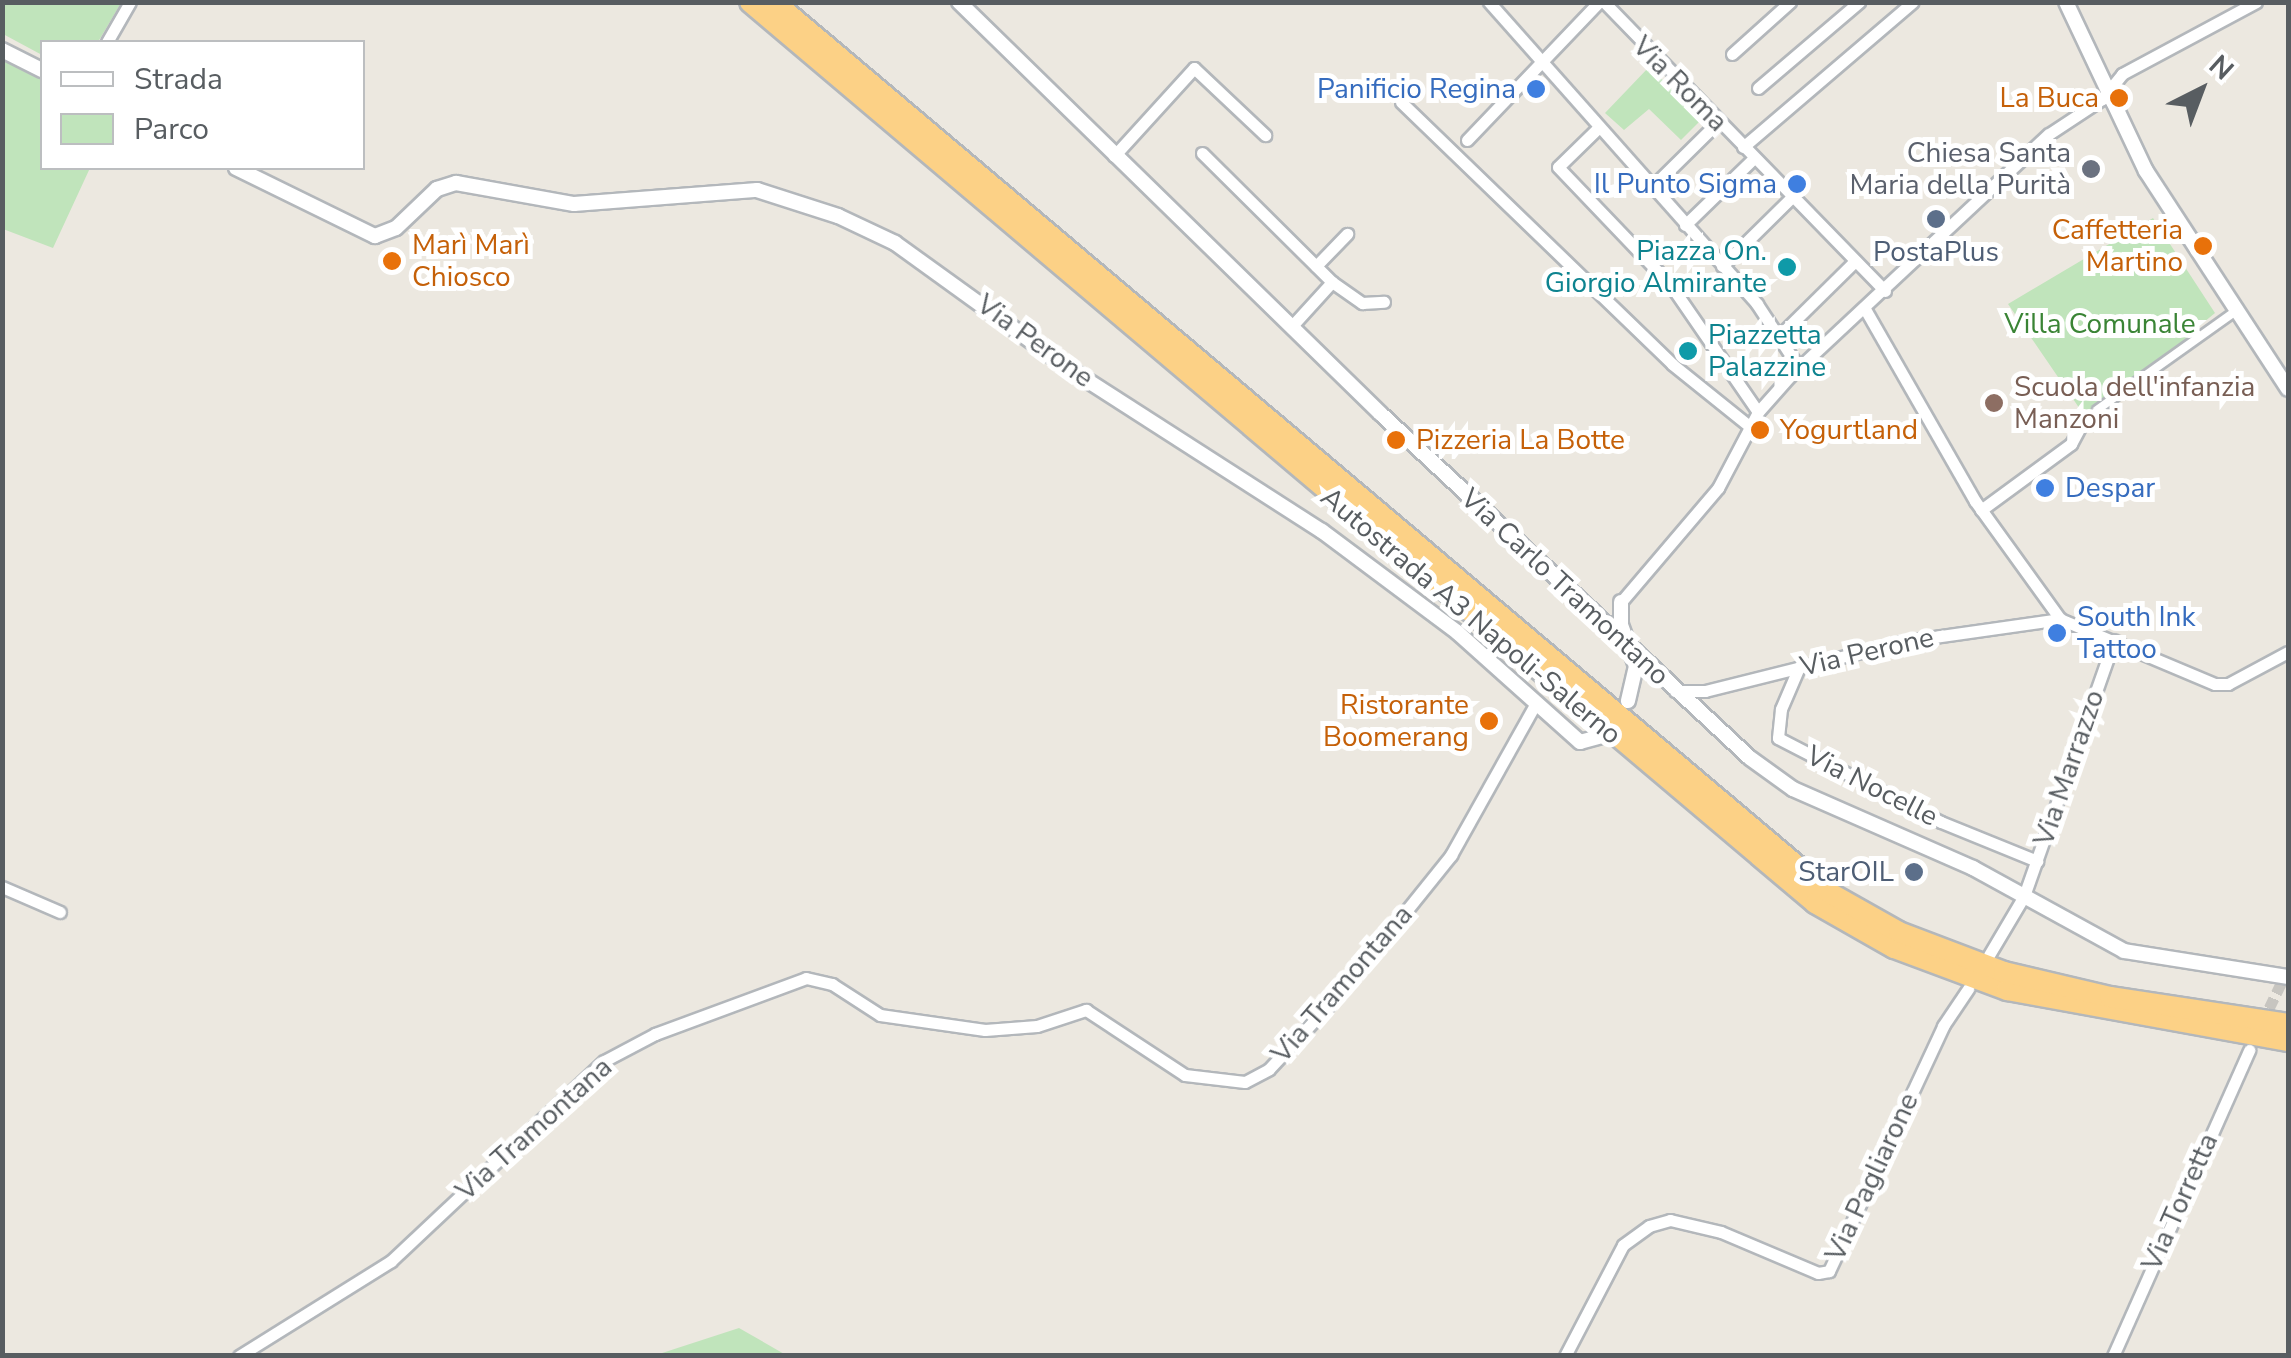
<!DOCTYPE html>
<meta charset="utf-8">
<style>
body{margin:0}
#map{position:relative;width:2291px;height:1358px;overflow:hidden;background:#ece8e0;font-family:"Nunito Sans",sans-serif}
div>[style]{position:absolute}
.green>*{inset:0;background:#c0e4bb}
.minor-tunnel>*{height:11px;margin-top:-5.5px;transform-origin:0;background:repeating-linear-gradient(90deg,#c7c5c0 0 11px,transparent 0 16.5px)}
.roads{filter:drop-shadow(2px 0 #b3b7bb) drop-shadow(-2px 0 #b3b7bb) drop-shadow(0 2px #b3b7bb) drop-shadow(0 -2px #b3b7bb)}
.pedestrian>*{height:8px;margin:-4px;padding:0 4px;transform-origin:4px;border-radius:4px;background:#fff}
.minor>*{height:11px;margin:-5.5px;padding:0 5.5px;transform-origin:5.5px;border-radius:5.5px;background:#fff}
.tertiary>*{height:14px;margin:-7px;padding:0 7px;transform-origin:7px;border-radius:7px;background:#fff}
.motorway>*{height:20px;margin:-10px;padding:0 10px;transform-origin:10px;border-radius:10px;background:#fcd186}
.dots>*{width:28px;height:28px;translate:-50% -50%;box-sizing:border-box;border:5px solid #fff;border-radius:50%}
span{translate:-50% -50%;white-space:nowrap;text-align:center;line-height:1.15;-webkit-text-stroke:10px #fff;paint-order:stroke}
.street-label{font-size:28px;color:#585d61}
.shop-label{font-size:28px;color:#366cbe}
.right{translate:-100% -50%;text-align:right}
.left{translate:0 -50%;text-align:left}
.food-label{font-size:28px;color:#c56008}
.worship-label{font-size:28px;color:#5b616d}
.culture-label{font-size:28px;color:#0d838f}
.service-label{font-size:28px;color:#4e5e75}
.park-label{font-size:28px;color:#3a8435}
.education-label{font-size:28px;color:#785e54}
.frame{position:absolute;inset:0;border:5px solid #585d61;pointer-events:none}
.legend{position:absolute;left:40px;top:40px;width:325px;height:130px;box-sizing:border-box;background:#fff;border:2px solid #bcbec0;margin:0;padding:12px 18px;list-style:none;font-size:30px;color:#585d61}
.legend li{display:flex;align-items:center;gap:20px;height:50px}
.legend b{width:50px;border:2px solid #bcbec0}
.north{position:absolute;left:2151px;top:40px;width:100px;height:100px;-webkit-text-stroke:8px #fff;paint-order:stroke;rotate:42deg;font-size:28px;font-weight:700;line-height:40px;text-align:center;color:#585d61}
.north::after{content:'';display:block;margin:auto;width:35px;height:45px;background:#585d61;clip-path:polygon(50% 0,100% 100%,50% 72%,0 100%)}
</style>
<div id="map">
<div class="green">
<i style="clip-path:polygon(2px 3px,3px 2px,121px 3px,98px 42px,42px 42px,42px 55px,3px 34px)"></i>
<i style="clip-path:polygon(2px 56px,42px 77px,42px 168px,90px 168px,53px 248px,3px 229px)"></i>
<i style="clip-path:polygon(1649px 67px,1703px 118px,1681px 140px,1649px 109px,1624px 130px,1605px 113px)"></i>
<i style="clip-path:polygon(2153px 218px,2215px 313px,2192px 332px,2194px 337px,2084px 415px,2008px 304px)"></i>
<i style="clip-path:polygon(739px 1328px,786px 1355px,656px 1355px)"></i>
</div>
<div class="minor-tunnel">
<i style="left:2262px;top:1023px;width:60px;rotate:-64.3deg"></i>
</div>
<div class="roads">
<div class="pedestrian">
<i style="left:2097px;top:410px;width:171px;rotate:-35.5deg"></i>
</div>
<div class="minor">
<i style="left:1489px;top:2px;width:404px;rotate:48.4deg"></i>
<i style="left:1757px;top:304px;width:77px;rotate:56.7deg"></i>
<i style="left:1604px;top:2px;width:403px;rotate:45.8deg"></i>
<i style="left:107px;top:42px;width:46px;rotate:-60.1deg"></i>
<i style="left:1732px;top:54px;width:78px;rotate:-41.9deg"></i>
<i style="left:1758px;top:88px;width:133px;rotate:-40.4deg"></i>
<i style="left:1401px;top:102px;width:377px;rotate:44deg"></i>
<i style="left:1672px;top:364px;width:99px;rotate:38.8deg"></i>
<i style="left:1597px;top:129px;width:54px;rotate:135.7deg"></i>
<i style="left:1558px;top:167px;width:162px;rotate:46.3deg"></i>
<i style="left:1670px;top:284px;width:155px;rotate:55.5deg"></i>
<i style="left:1467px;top:140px;width:191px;rotate:-46.3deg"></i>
<i style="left:1743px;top:147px;width:223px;rotate:-40.5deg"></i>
<i style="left:1202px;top:153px;width:183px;rotate:44.8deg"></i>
<i style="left:1332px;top:282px;width:37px;rotate:35deg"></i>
<i style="left:1362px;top:303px;width:22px;rotate:-3deg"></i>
<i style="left:1114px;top:156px;width:119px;rotate:-47.7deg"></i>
<i style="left:1194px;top:68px;width:98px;rotate:43.3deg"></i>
<i style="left:1651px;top:188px;width:94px;rotate:-44.6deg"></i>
<i style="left:1685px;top:225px;width:96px;rotate:-44.2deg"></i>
<i style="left:1316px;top:266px;width:45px;rotate:-45.9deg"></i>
<i style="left:1722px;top:266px;width:98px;rotate:-44.6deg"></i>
<i style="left:1865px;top:309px;width:221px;rotate:60.2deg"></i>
<i style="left:1975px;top:501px;width:145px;rotate:54.2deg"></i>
<i style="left:1291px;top:327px;width:61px;rotate:-47.7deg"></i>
<i style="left:1779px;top:336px;width:107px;rotate:-44.6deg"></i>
<i style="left:1981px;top:510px;width:112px;rotate:-36.3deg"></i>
<i style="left:2071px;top:444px;width:27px;rotate:-62deg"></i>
<i style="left:1621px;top:602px;width:150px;rotate:-49.6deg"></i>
<i style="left:1718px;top:488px;width:86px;rotate:-62.2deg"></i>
<i style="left:1758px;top:412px;width:48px;rotate:-48.4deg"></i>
<i style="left:1790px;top:376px;width:354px;rotate:-43.1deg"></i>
<i style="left:2049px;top:134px;width:64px;rotate:-33.4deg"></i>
<i style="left:2102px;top:99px;width:32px;rotate:-51deg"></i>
<i style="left:2122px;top:74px;width:152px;rotate:-28.2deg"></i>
<i style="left:2060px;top:619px;width:168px;rotate:22.8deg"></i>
<i style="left:2215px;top:684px;width:13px"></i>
<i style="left:2228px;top:684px;width:68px;rotate:-28.1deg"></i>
<i style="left:1799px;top:667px;width:46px;rotate:113.2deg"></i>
<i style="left:1781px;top:709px;width:29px;rotate:96deg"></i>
<i style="left:1778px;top:738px;width:183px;rotate:27.3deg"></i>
<i style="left:1941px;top:822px;width:104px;rotate:22.1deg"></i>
<i style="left:1675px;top:691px;width:30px"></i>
<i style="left:1705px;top:691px;width:207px;rotate:-14deg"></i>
<i style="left:1906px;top:641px;width:156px;rotate:-8.1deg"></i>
<i style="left:2px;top:887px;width:63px;rotate:23.3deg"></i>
<i style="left:1989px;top:955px;width:69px;rotate:-59.3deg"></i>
<i style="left:2024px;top:896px;width:271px;rotate:-70.6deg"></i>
<i style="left:239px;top:1356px;width:179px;rotate:-32deg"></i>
<i style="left:391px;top:1261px;width:292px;rotate:-43.2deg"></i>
<i style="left:604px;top:1061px;width:58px;rotate:-27.9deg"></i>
<i style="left:655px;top:1034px;width:161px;rotate:-20.3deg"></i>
<i style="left:806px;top:978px;width:27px;rotate:13deg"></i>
<i style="left:832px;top:984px;width:57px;rotate:32.9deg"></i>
<i style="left:880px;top:1015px;width:106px;rotate:8.1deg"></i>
<i style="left:985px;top:1030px;width:52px;rotate:-4.4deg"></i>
<i style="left:1037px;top:1026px;width:52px;rotate:-18.1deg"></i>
<i style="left:1086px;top:1010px;width:118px;rotate:33.3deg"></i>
<i style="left:1185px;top:1075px;width:60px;rotate:6.7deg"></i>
<i style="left:1245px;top:1082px;width:27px;rotate:-28deg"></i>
<i style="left:1269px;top:1069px;width:105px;rotate:-46.9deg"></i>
<i style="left:1341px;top:992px;width:176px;rotate:-51.2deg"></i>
<i style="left:1451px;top:855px;width:174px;rotate:-60.8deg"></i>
<i style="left:1565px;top:1356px;width:125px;rotate:-62.4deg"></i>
<i style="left:1623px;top:1245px;width:32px;rotate:-36deg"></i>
<i style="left:1649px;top:1226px;width:22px;rotate:-16deg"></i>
<i style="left:1670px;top:1220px;width:52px;rotate:13.2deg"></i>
<i style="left:1721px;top:1232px;width:105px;rotate:22.9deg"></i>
<i style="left:1818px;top:1273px;width:11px;rotate:-10deg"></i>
<i style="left:1829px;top:1271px;width:270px;rotate:-65deg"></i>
<i style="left:1943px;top:1026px;width:45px;rotate:-56deg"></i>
<i style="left:2113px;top:1356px;width:335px;rotate:-66deg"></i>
</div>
<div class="tertiary">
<i style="left:959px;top:2px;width:590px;rotate:44.31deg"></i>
<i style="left:1381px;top:414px;width:504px;rotate:42.99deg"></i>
<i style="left:1750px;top:758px;width:53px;rotate:35.8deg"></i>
<i style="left:1793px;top:789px;width:197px;rotate:23.7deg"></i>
<i style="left:1973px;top:868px;width:172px;rotate:28.8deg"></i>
<i style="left:2124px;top:951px;width:166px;rotate:9deg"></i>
<i style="left:2066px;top:2px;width:187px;rotate:64.7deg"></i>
<i style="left:2146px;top:171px;width:260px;rotate:56.9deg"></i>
<i style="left:2px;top:50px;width:45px;rotate:26.6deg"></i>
<i style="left:236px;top:168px;width:155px;rotate:26.1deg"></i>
<i style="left:375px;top:236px;width:22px;rotate:-21deg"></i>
<i style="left:396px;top:228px;width:57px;rotate:-43.6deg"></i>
<i style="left:437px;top:189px;width:20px;rotate:-18deg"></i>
<i style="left:456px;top:183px;width:120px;rotate:10.1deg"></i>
<i style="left:574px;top:204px;width:184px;rotate:-4.4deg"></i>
<i style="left:757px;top:190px;width:85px;rotate:17.8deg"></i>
<i style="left:838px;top:216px;width:63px;rotate:25.3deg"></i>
<i style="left:895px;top:243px;width:217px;rotate:35.8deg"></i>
<i style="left:1071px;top:370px;width:298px;rotate:32.7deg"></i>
<i style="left:1322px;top:531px;width:169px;rotate:36.8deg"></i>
<i style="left:1457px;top:632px;width:165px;rotate:41.8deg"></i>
<i style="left:1580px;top:742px;width:20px;rotate:-15deg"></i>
<i style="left:1621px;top:602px;width:23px;rotate:90deg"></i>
<i style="left:1621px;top:625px;width:44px;rotate:69.9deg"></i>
<i style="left:1636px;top:666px;width:36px;rotate:103deg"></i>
</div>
<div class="motorway">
<i style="left:750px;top:2px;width:1395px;rotate:40.23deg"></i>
<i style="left:1815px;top:903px;width:91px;rotate:29.7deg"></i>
<i style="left:1894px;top:948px;width:121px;rotate:20.4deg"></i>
<i style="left:2007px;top:990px;width:286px;rotate:10.3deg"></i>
<i style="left:774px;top:2px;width:1379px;rotate:40.18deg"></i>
<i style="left:1828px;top:892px;width:81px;rotate:29.4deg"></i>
<i style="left:1899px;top:932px;width:112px;rotate:20.9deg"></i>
<i style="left:2004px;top:972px;width:109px;rotate:13.3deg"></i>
<i style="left:2110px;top:997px;width:180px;rotate:8.6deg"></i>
</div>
</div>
<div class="dots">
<i style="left:1536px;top:89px;background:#3f7fe0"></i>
<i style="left:2119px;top:98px;background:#e8710a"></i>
<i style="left:2091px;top:169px;background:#6b7280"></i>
<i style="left:1797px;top:184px;background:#3f7fe0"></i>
<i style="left:1936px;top:219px;background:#5c6f8a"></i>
<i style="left:2203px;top:246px;background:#e8710a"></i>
<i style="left:392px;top:261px;background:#e8710a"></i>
<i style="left:1787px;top:267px;background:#0f9aa8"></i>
<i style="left:1688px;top:351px;background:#0f9aa8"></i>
<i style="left:1994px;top:403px;background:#8d6e63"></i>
<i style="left:1760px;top:430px;background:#e8710a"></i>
<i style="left:1396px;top:440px;background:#e8710a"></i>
<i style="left:2045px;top:488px;background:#3f7fe0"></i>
<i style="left:2057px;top:633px;background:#3f7fe0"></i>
<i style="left:1489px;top:721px;background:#e8710a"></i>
<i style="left:1914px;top:872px;background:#5c6f8a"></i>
</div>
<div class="street-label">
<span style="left:1680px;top:84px;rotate:45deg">Via Roma</span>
<span style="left:1035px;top:341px;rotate:36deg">Via Perone</span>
<span style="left:1565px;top:587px;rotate:43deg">Via Carlo Tramontano</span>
<span style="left:1471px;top:616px;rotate:40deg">Autostrada A3 Napoli-Salerno</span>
<span style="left:1867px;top:652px;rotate:-13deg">Via Perone</span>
<span style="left:2069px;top:768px;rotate:-71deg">Via Marrazzo</span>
<span style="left:1872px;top:786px;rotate:27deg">Via Nocelle</span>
<span style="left:1342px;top:984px;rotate:-49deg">Via Tramontana</span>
<span style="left:534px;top:1129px;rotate:-42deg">Via Tramontana</span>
<span style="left:1872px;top:1177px;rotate:-65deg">Via Pagliarone</span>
<span style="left:2180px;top:1202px;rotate:-66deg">Via Torretta</span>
</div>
<div class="shop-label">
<span class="right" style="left:1516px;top:89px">Panificio Regina</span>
<span class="right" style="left:1777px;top:184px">Il Punto Sigma</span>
<span class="left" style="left:2065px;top:488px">Despar</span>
<span class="left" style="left:2077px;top:633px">South Ink<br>Tattoo</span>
</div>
<div class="food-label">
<span class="right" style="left:2099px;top:98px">La Buca</span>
<span class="right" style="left:2183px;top:246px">Caffetteria<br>Martino</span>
<span class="left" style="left:412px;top:261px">Marì Marì<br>Chiosco</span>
<span class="left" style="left:1780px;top:430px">Yogurtland</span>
<span class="left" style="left:1416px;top:440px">Pizzeria La Botte</span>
<span class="right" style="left:1469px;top:721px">Ristorante<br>Boomerang</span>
</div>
<div class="worship-label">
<span class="right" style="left:2071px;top:169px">Chiesa Santa<br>Maria della Purità</span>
</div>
<div class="culture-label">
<span class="right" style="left:1767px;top:267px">Piazza On.<br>Giorgio Almirante</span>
<span class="left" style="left:1708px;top:351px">Piazzetta<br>Palazzine</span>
</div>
<div class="service-label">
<span style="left:1936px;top:252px">PostaPlus</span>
<span class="right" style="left:1894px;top:872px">StarOIL</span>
</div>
<div class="park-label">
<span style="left:2100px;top:324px">Villa Comunale</span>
</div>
<div class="education-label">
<span class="left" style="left:2014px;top:403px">Scuola dell'infanzia<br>Manzoni</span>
</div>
<div class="frame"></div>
<ul class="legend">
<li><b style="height:12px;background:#fff"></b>Strada</li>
<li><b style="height:28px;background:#c0e4bb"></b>Parco</li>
</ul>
<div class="north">N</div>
</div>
